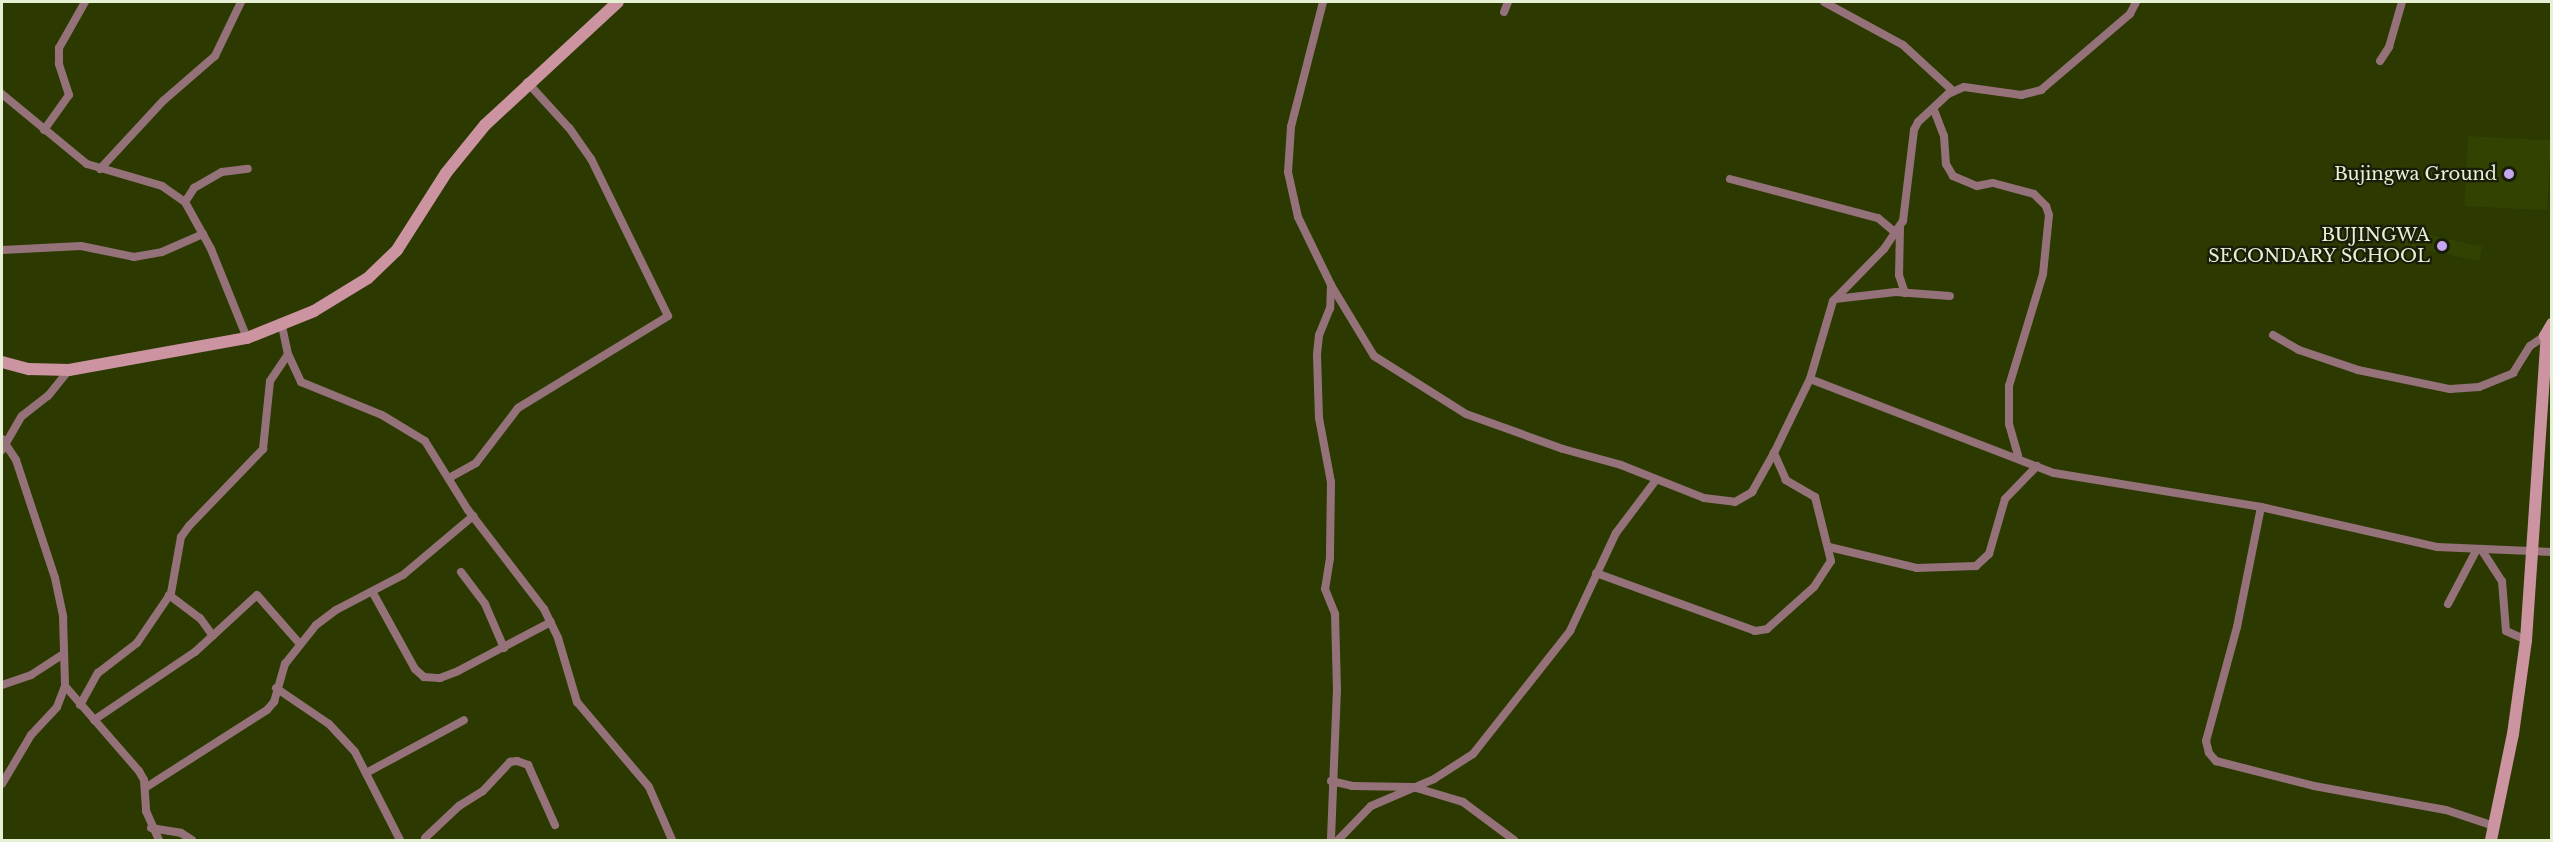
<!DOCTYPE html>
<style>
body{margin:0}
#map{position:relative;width:2553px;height:842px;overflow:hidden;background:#2c3a02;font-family:"Libre Baskerville",serif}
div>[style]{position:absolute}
.built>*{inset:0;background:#324200;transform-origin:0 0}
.minor>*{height:8px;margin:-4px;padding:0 4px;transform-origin:4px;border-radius:4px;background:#95727a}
.secondary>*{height:12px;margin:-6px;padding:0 6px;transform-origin:6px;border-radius:6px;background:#cc94a1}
.dots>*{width:16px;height:16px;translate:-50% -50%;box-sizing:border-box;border:3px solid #181e09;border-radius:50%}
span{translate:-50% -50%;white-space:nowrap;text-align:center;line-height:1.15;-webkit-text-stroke:4.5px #181e09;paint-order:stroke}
.poi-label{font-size:18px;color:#e6f0d4}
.right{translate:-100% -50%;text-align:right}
.frame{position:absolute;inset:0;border:3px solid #e6f0d4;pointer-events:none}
</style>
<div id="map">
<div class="built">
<i style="left:2468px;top:136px;width:83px;height:70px;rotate:3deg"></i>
<i style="left:2405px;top:230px;width:79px;height:15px;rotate:12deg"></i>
</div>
<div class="minor">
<i style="left:1323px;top:2px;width:129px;rotate:104.4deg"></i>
<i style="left:1291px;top:127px;width:45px;rotate:93.8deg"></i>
<i style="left:1288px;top:172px;width:46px;rotate:77.5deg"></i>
<i style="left:1298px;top:217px;width:76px;rotate:64.1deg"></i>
<i style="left:1331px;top:285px;width:23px;rotate:92deg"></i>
<i style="left:1330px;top:308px;width:29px;rotate:112deg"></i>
<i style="left:1319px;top:335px;width:20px;rotate:96deg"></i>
<i style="left:1317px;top:355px;width:63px;rotate:88.2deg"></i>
<i style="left:1319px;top:418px;width:65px;rotate:79.4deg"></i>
<i style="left:1331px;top:482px;width:76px;rotate:90.8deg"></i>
<i style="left:1330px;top:558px;width:31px;rotate:99deg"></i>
<i style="left:1325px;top:589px;width:27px;rotate:68deg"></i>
<i style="left:1335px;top:614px;width:75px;rotate:88.5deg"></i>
<i style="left:1337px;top:689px;width:151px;rotate:92.3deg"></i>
<i style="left:1824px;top:2px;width:90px;rotate:28.6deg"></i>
<i style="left:1903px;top:45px;width:68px;rotate:42.6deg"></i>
<i style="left:1504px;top:12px;width:11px;rotate:-68deg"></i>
<i style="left:2380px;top:61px;width:17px;rotate:-57deg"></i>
<i style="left:2389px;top:47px;width:47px;rotate:-73.9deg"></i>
<i style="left:2px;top:94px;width:110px;rotate:39.5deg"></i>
<i style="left:87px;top:164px;width:78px;rotate:16.3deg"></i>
<i style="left:162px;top:186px;width:28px;rotate:35deg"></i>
<i style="left:185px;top:202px;width:54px;rotate:61deg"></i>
<i style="left:211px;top:249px;width:96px;rotate:68deg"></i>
<i style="left:1934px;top:110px;width:28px;rotate:69deg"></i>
<i style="left:1944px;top:136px;width:28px;rotate:86deg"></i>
<i style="left:1946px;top:164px;width:14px;rotate:60deg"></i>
<i style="left:1953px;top:176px;width:26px;rotate:23deg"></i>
<i style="left:1977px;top:186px;width:16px;rotate:-11deg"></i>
<i style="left:1993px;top:183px;width:42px;rotate:15deg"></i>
<i style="left:2034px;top:194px;width:17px;rotate:45deg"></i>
<i style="left:2046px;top:206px;width:9px;rotate:72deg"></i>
<i style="left:2049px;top:215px;width:59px;rotate:95.8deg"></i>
<i style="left:2043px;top:274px;width:117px;rotate:106.9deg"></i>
<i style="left:2009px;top:386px;width:38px;rotate:90deg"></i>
<i style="left:2009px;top:424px;width:33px;rotate:74deg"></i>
<i style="left:44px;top:130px;width:43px;rotate:-54.5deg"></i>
<i style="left:69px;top:95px;width:33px;rotate:-108deg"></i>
<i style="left:59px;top:64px;width:16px;rotate:-90deg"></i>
<i style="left:59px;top:48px;width:53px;rotate:-60.5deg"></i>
<i style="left:100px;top:169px;width:93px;rotate:-47.2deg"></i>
<i style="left:163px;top:101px;width:69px;rotate:-40.9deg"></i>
<i style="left:215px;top:56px;width:60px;rotate:-64.3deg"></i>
<i style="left:1730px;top:179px;width:153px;rotate:14.8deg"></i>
<i style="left:1878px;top:218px;width:25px;rotate:40deg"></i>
<i style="left:185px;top:202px;width:17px;rotate:-57deg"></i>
<i style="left:194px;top:188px;width:32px;rotate:-30deg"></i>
<i style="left:222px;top:172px;width:26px;rotate:-7deg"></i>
<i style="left:1900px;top:228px;width:47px;rotate:91.2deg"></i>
<i style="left:1899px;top:275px;width:19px;rotate:72deg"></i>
<i style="left:2px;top:250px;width:79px;rotate:-2.9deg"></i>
<i style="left:81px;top:246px;width:54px;rotate:11.7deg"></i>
<i style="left:134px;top:257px;width:28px;rotate:-10deg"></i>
<i style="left:162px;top:252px;width:45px;rotate:-23.7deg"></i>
<i style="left:1331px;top:285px;width:83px;rotate:58.8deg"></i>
<i style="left:1374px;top:356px;width:109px;rotate:32.2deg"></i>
<i style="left:1466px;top:414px;width:103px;rotate:19.8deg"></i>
<i style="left:1563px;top:449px;width:60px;rotate:15.4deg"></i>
<i style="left:1621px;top:465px;width:89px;rotate:21.7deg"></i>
<i style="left:1704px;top:498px;width:31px;rotate:7deg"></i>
<i style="left:1735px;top:502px;width:20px;rotate:-30deg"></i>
<i style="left:1752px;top:492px;width:45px;rotate:-60.6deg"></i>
<i style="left:1774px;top:453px;width:82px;rotate:-64.1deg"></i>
<i style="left:1810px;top:379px;width:81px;rotate:-73.6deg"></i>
<i style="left:1833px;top:301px;width:73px;rotate:-45.6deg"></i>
<i style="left:1884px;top:249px;width:34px;rotate:-56deg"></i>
<i style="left:1903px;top:221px;width:92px;rotate:-83.1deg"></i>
<i style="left:1914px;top:130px;width:9px;rotate:-63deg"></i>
<i style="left:1918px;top:122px;width:41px;rotate:-43deg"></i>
<i style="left:1948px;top:94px;width:17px;rotate:-24deg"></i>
<i style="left:1964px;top:87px;width:58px;rotate:8deg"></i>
<i style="left:2021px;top:95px;width:21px;rotate:-14deg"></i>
<i style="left:2041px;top:90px;width:117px;rotate:-40.5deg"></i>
<i style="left:2130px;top:14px;width:13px;rotate:-63deg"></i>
<i style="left:1835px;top:299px;width:61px;rotate:-6.5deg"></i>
<i style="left:1896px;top:292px;width:54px;rotate:4.2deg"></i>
<i style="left:282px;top:326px;width:29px;rotate:78deg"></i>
<i style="left:288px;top:354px;width:31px;rotate:65deg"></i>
<i style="left:301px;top:382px;width:87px;rotate:22.2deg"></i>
<i style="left:382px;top:415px;width:50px;rotate:31.2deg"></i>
<i style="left:425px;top:441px;width:81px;rotate:58.1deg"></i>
<i style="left:468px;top:510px;width:125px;rotate:52.5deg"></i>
<i style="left:544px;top:609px;width:32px;rotate:64deg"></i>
<i style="left:558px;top:638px;width:67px;rotate:73.5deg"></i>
<i style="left:577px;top:702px;width:111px;rotate:49.7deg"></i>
<i style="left:649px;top:787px;width:58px;rotate:66.5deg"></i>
<i style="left:2273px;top:335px;width:30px;rotate:30deg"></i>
<i style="left:2299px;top:350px;width:62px;rotate:18.7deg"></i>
<i style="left:2358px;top:370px;width:94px;rotate:11.7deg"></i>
<i style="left:2450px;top:389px;width:29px;rotate:-4deg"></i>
<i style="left:2479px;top:387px;width:37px;rotate:-22deg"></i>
<i style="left:2513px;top:373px;width:32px;rotate:-58deg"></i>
<i style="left:2530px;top:346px;width:18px;rotate:-34deg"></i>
<i style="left:1810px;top:379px;width:261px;rotate:21.1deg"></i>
<i style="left:2054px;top:473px;width:210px;rotate:9.3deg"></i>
<i style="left:2261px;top:507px;width:180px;rotate:12.8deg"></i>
<i style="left:2437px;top:547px;width:115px;rotate:2.5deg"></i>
<i style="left:2px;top:439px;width:25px;rotate:56deg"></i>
<i style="left:16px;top:460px;width:124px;rotate:71.7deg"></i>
<i style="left:55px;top:578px;width:40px;rotate:78deg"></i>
<i style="left:63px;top:617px;width:69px;rotate:88.3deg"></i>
<i style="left:65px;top:686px;width:113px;rotate:49deg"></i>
<i style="left:139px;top:771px;width:10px;rotate:61deg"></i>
<i style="left:144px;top:780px;width:31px;rotate:86deg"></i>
<i style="left:146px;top:811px;width:32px;rotate:66deg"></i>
<i style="left:2px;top:450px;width:39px;rotate:-60deg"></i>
<i style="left:22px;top:416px;width:33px;rotate:-38deg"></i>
<i style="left:48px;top:396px;width:33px;rotate:-51deg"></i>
<i style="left:449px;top:478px;width:31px;rotate:-29deg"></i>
<i style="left:476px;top:463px;width:69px;rotate:-52.6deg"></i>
<i style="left:518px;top:408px;width:176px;rotate:-31.5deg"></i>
<i style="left:668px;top:316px;width:175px;rotate:-116.1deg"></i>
<i style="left:591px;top:159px;width:38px;rotate:-125deg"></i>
<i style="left:569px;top:128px;width:62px;rotate:-132.4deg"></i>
<i style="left:2261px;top:507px;width:122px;rotate:101.3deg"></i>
<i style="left:2237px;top:627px;width:118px;rotate:105.2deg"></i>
<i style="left:2206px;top:741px;width:12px;rotate:76deg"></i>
<i style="left:2209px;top:753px;width:11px;rotate:49deg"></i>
<i style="left:2216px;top:761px;width:101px;rotate:14.3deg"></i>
<i style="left:2314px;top:786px;width:134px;rotate:10.3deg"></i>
<i style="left:2446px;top:810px;width:51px;rotate:18.4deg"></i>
<i style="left:1829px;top:547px;width:90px;rotate:13.4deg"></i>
<i style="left:1917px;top:568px;width:59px;rotate:-1.9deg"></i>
<i style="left:1976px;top:566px;width:18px;rotate:-43deg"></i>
<i style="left:1989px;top:554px;width:57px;rotate:-73.8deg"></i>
<i style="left:2005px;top:499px;width:46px;rotate:-45.9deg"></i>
<i style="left:2481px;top:549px;width:38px;rotate:57deg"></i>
<i style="left:2502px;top:581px;width:50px;rotate:85.4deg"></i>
<i style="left:2506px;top:631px;width:22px;rotate:24deg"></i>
<i style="left:461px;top:572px;width:40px;rotate:53deg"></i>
<i style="left:485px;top:604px;width:48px;rotate:66.6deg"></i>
<i style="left:1596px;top:573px;width:169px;rotate:20deg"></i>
<i style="left:1755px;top:631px;width:12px;rotate:-9deg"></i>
<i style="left:1767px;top:629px;width:63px;rotate:-41.8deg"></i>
<i style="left:1814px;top:587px;width:31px;rotate:-57deg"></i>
<i style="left:1831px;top:561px;width:66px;rotate:-104deg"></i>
<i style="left:1815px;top:497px;width:34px;rotate:-150deg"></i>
<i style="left:1786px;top:480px;width:30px;rotate:-114deg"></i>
<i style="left:373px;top:593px;width:87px;rotate:61.1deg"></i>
<i style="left:415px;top:669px;width:12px;rotate:42deg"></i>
<i style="left:424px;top:677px;width:16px;rotate:4deg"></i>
<i style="left:440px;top:678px;width:19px;rotate:-21deg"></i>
<i style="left:458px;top:671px;width:105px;rotate:-27.8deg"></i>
<i style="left:169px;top:595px;width:39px;rotate:37deg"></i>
<i style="left:200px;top:618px;width:22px;rotate:54deg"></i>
<i style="left:2448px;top:604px;width:62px;rotate:-62.2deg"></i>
<i style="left:2px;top:685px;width:31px;rotate:-19deg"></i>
<i style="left:31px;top:675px;width:38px;rotate:-33deg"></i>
<i style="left:276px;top:688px;width:64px;rotate:34.2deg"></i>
<i style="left:329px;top:724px;width:38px;rotate:47deg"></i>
<i style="left:355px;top:752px;width:99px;rotate:62.9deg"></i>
<i style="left:80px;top:705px;width:37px;rotate:-61deg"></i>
<i style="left:98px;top:673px;width:49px;rotate:-37.6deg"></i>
<i style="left:137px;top:643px;width:60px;rotate:-55.8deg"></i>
<i style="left:171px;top:593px;width:57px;rotate:-79.9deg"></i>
<i style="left:181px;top:537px;width:14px;rotate:-54deg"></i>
<i style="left:189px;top:526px;width:107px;rotate:-46.1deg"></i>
<i style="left:263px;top:449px;width:68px;rotate:-84.1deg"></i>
<i style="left:270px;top:381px;width:32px;rotate:-56deg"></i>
<i style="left:94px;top:720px;width:122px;rotate:-34deg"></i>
<i style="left:195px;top:652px;width:84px;rotate:-42.6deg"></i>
<i style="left:257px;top:595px;width:64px;rotate:48.8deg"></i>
<i style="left:368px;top:772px;width:109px;rotate:-28.4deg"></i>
<i style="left:1331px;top:781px;width:22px;rotate:13deg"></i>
<i style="left:1352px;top:786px;width:61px;rotate:0.9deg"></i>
<i style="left:1413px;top:787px;width:52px;rotate:16.7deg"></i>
<i style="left:1463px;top:802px;width:64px;rotate:36.7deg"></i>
<i style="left:2px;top:784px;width:57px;rotate:-59.4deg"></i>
<i style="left:31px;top:735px;width:38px;rotate:-47deg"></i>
<i style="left:57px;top:707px;width:22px;rotate:-69deg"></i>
<i style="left:145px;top:788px;width:145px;rotate:-32.6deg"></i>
<i style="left:267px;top:710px;width:11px;rotate:-49deg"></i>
<i style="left:274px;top:702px;width:40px;rotate:-74deg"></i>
<i style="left:285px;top:664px;width:50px;rotate:-51.5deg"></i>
<i style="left:316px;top:625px;width:25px;rotate:-37deg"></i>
<i style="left:336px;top:610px;width:76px;rotate:-27.6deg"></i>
<i style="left:403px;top:575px;width:92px;rotate:-40.1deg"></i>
<i style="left:151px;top:828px;width:30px;rotate:9deg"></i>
<i style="left:181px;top:833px;width:13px;rotate:32deg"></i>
<i style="left:425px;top:838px;width:47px;rotate:-43.3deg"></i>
<i style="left:459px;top:806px;width:28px;rotate:-32deg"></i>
<i style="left:483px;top:791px;width:40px;rotate:-47deg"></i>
<i style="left:510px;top:762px;width:7px;rotate:-8deg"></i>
<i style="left:517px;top:761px;width:12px;rotate:20deg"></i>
<i style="left:528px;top:765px;width:66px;rotate:65.8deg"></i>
<i style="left:1338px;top:840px;width:47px;rotate:-45.9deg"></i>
<i style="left:1371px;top:806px;width:69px;rotate:-23.2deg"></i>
<i style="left:1434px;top:779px;width:46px;rotate:-32.7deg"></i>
<i style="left:1473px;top:754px;width:157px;rotate:-51.7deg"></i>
<i style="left:1570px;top:631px;width:108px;rotate:-64.9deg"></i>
<i style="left:1616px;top:533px;width:66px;rotate:-53deg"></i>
</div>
<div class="secondary">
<i style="left:2551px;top:351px;width:16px;rotate:-112deg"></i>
<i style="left:2545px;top:336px;width:14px;rotate:-60deg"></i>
<i style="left:2px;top:362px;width:28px;rotate:15deg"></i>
<i style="left:29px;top:369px;width:40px;rotate:1.4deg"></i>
<i style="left:69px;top:370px;width:181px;rotate:-10.2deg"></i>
<i style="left:247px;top:338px;width:72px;rotate:-21.9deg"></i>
<i style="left:314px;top:311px;width:63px;rotate:-31.4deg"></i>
<i style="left:368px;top:278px;width:40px;rotate:-44deg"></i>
<i style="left:397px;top:250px;width:91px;rotate:-57.5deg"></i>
<i style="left:446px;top:173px;width:62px;rotate:-50.9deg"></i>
<i style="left:485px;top:125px;width:181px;rotate:-42.8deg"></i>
<i style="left:2491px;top:840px;width:108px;rotate:-78.3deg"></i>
<i style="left:2513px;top:734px;width:95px;rotate:-82.1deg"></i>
<i style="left:2526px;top:640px;width:296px;rotate:-86.1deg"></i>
</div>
<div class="dots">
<i style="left:2509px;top:174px;background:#c6a6f0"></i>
<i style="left:2442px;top:246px;background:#c6a6f0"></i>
</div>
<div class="poi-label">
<span class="right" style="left:2497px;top:174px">Bujingwa Ground</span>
<span class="right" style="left:2430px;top:246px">BUJINGWA<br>SECONDARY SCHOOL</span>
</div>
<div class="frame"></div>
</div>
